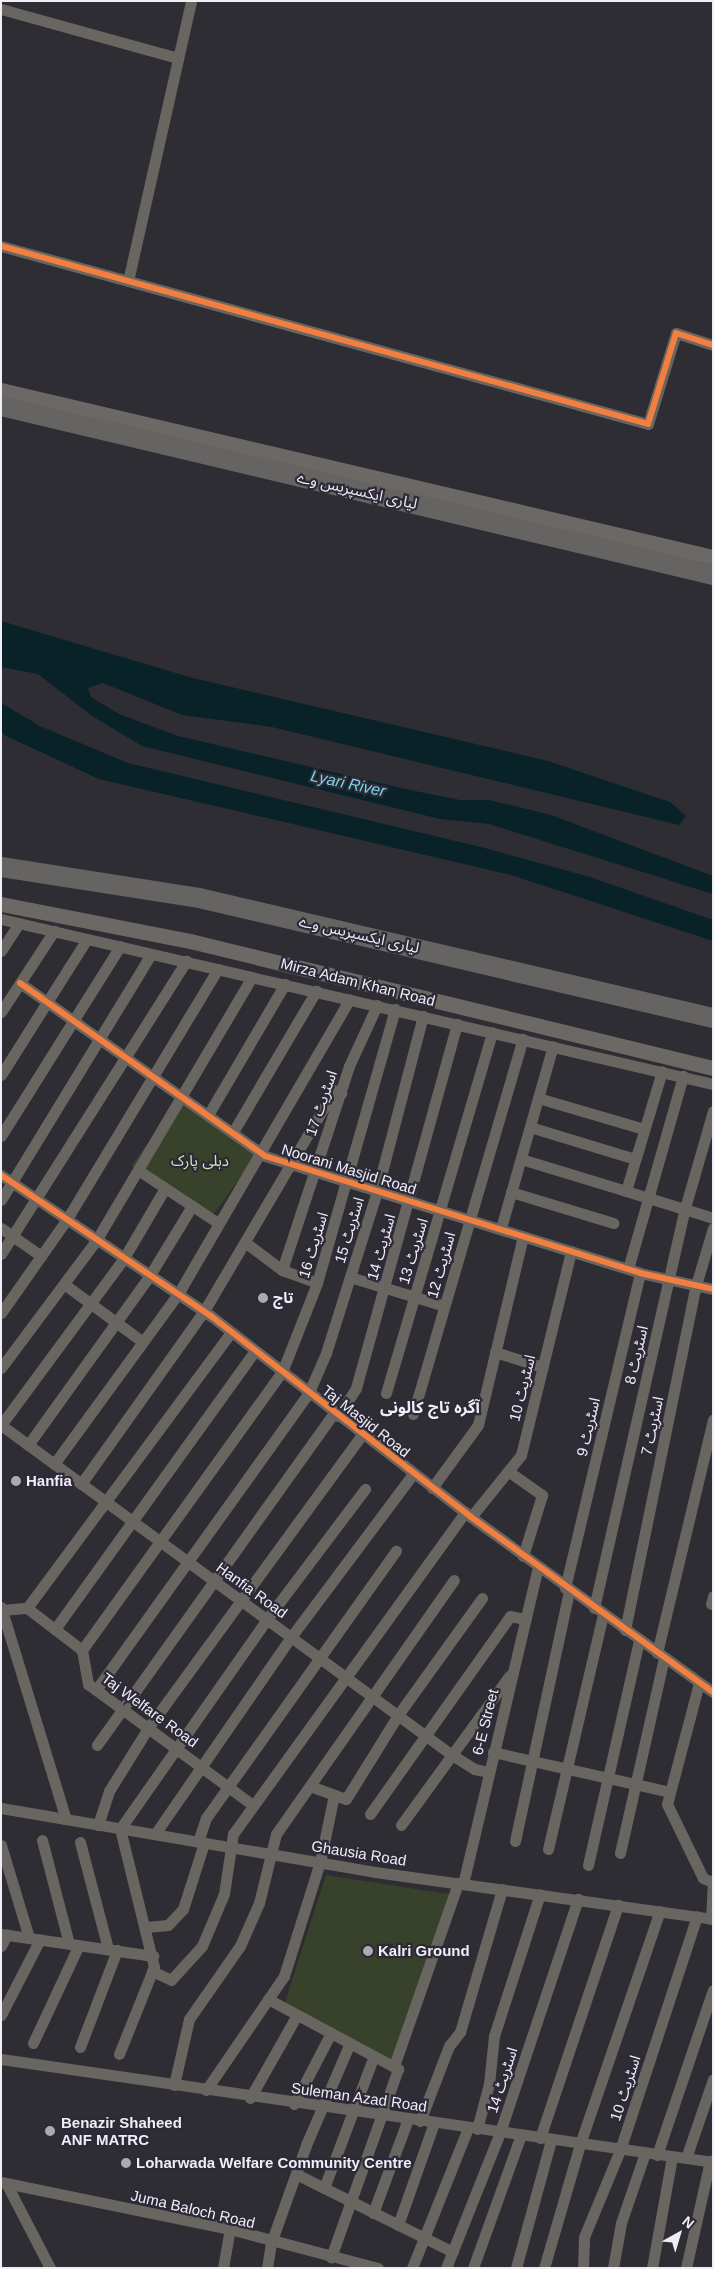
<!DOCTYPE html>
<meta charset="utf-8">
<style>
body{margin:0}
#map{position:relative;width:714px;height:2269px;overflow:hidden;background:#2e2d34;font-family:Arial,"Noto Sans Arabic",sans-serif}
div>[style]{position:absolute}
.green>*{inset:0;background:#38412a;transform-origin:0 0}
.water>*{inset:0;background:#082228}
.street>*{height:11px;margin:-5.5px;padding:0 5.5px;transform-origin:5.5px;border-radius:5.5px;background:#696662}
.secondary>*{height:15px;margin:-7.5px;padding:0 7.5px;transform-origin:7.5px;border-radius:7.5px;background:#6b6865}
.highway>*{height:20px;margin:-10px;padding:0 10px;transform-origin:10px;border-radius:10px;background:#666462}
.cycleway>*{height:6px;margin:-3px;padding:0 3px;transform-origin:3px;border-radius:3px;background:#f27e40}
.dots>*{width:14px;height:14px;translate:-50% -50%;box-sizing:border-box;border:2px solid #2d2a37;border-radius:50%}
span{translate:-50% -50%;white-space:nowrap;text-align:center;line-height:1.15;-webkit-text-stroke:4.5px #2d2a37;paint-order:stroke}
.street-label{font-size:15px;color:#efedf6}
.park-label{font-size:15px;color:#cfe9a7}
.poi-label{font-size:15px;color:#efedf6;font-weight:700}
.left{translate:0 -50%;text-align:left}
.water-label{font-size:16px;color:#7ad4e8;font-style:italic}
.neighbourhood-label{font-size:16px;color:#efedf6;font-weight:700}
.frame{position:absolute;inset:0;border:2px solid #efedf6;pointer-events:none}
.north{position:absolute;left:654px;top:2209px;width:50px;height:50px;-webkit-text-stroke:4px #2d2a37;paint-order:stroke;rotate:39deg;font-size:14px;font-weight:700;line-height:20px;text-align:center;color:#efedf6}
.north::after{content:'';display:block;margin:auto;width:18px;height:22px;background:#efedf6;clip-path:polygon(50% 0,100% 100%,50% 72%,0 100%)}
</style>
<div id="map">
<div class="green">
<i style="left:182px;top:1096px;width:95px;height:86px;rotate:36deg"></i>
<i style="clip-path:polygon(326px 1875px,454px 1895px,394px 2067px,283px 2008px)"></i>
</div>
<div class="water">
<i style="clip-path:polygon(1px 621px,189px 677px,548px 761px,670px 802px,686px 816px,679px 825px,272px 727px,182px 715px,103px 683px,88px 688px,91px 697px,119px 714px,178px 736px,410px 790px,460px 800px,489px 800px,551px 815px,713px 876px,713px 894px,489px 824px,440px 819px,142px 746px,92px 716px,38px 674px,1px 667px)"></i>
<i style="clip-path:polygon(1px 703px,40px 726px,128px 763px,481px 847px,590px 877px,713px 920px,713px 941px,511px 875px,99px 779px,6px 736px,1px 732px)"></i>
</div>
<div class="street">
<i style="left:1px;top:9px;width:184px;rotate:15.5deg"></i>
<i style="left:1px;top:246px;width:671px;rotate:15.38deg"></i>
<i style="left:648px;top:424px;width:95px;rotate:-72.9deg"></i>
<i style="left:676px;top:333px;width:39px;rotate:18deg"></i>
<i style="left:128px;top:281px;width:287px;rotate:-77.3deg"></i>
<i style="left:1px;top:919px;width:731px;rotate:13.05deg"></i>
<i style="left:1px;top:951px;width:33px;rotate:-57deg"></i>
<i style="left:20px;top:983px;width:300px;rotate:35.2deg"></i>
<i style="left:265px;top:1156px;width:393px;rotate:17.3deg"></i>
<i style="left:640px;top:1273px;width:75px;rotate:12.4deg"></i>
<i style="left:1px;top:1012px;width:97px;rotate:-56.8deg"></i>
<i style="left:1px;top:1075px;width:161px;rotate:-57.7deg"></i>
<i style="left:538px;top:1098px;width:110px;rotate:16.3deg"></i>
<i style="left:208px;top:1115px;width:152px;rotate:-59.6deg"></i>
<i style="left:530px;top:1127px;width:110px;rotate:16.9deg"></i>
<i style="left:233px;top:1132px;width:164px;rotate:-59.5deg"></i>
<i style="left:1px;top:1136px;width:224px;rotate:-57.9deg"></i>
<i style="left:521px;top:1159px;width:110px;rotate:16.9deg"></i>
<i style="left:626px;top:1191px;width:125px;rotate:-73.3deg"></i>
<i style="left:138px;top:1170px;width:96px;rotate:33.5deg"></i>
<i style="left:1px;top:1175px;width:253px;rotate:33.9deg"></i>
<i style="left:211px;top:1316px;width:329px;rotate:37.7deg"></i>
<i style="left:471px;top:1517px;width:299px;rotate:35.9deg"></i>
<i style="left:626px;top:1191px;width:91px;rotate:17.2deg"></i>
<i style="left:511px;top:1192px;width:107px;rotate:16.9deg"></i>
<i style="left:1px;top:1200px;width:288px;rotate:-58.6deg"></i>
<i style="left:1px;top:1228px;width:49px;rotate:35deg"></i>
<i style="left:501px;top:1228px;width:189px;rotate:-74.1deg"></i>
<i style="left:246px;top:1243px;width:45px;rotate:36.9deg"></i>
<i style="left:282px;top:1270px;width:37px;rotate:20deg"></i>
<i style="left:1px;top:1254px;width:347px;rotate:-57.7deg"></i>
<i style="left:628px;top:1269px;width:201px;rotate:-74.1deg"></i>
<i style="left:282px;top:1270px;width:215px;rotate:-71.8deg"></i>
<i style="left:349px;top:1066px;width:67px;rotate:-65.3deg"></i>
<i style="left:350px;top:1277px;width:98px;rotate:17.1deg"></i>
<i style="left:64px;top:1284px;width:98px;rotate:36.3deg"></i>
<i style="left:1px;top:1313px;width:115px;rotate:-54.9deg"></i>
<i style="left:67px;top:1219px;width:292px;rotate:-58.9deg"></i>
<i style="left:495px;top:1352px;width:50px;rotate:17.4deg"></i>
<i style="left:1px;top:1368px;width:161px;rotate:-53.3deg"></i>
<i style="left:97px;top:1239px;width:304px;rotate:-59.4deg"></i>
<i style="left:386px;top:1393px;width:376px;rotate:-73.6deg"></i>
<i style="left:413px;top:1414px;width:391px;rotate:-73.7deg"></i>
<i style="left:338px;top:1416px;width:33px;rotate:-57deg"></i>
<i style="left:356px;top:1388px;width:378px;rotate:-74.5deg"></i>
<i style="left:1px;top:1425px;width:559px;rotate:36.19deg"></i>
<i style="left:452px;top:1755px;width:26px;rotate:32deg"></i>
<i style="left:474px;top:1769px;width:15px;rotate:11deg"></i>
<i style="left:1px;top:1425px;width:207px;rotate:-53.6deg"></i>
<i style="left:124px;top:1258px;width:81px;rotate:-59.6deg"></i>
<i style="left:28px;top:1445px;width:209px;rotate:-54.3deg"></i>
<i style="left:150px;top:1275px;width:81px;rotate:-58.7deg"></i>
<i style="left:54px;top:1464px;width:210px;rotate:-53.9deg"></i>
<i style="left:178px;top:1294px;width:341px;rotate:-59.8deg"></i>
<i style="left:508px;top:1471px;width:42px;rotate:35.2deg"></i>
<i style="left:542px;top:1495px;width:64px;rotate:107.3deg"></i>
<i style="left:81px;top:1484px;width:212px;rotate:-54.6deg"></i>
<i style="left:204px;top:1311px;width:256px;rotate:-59.5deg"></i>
<i style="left:334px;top:1090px;width:8px;rotate:23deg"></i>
<i style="left:432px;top:1488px;width:78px;rotate:-53.9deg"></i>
<i style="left:478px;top:1425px;width:194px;rotate:-76.6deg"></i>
<i style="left:471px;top:1517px;width:80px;rotate:-51.1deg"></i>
<i style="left:521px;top:1455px;width:210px;rotate:-76.2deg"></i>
<i style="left:565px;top:1588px;width:324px;rotate:-76.6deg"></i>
<i style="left:711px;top:1604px;width:8px;rotate:-76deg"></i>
<i style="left:1px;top:1607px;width:222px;rotate:73deg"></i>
<i style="left:27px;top:1608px;width:69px;rotate:37.4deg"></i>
<i style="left:82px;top:1650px;width:35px;rotate:80deg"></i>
<i style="left:88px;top:1684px;width:205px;rotate:36.3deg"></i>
<i style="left:594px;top:1608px;width:410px;rotate:-77.2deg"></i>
<i style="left:685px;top:1208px;width:101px;rotate:-73.9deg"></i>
<i style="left:2px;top:1610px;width:25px;rotate:-5deg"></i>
<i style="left:27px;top:1608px;width:343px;rotate:-53.5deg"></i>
<i style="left:55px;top:1629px;width:342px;rotate:-54.3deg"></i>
<i style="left:625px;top:1630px;width:352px;rotate:-78.4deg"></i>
<i style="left:696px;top:1285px;width:59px;rotate:-73.4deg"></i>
<i style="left:82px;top:1650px;width:342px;rotate:-54.3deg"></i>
<i style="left:282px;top:1372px;width:96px;rotate:-68.5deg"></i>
<i style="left:317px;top:1283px;width:285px;rotate:-74.1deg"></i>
<i style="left:657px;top:1653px;width:240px;rotate:-76.5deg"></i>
<i style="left:699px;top:1683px;width:125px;rotate:104.8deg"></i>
<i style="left:667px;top:1804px;width:82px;rotate:64.1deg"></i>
<i style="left:703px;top:1878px;width:10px;rotate:24deg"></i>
<i style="left:96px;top:1690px;width:366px;rotate:-54.4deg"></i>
<i style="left:309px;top:1392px;width:43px;rotate:-66.4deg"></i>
<i style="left:326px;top:1353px;width:170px;rotate:-72.5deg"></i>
<i style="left:377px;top:1191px;width:181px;rotate:-75.3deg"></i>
<i style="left:97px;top:1745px;width:408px;rotate:-54.5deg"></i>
<i style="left:493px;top:1752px;width:181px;rotate:12.7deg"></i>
<i style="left:310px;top:1786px;width:38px;rotate:20deg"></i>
<i style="left:346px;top:1799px;width:99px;rotate:-58.2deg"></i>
<i style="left:398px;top:1715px;width:144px;rotate:-54.3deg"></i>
<i style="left:1px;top:1808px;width:379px;rotate:9.7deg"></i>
<i style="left:375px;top:1872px;width:341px;rotate:7.9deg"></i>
<i style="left:370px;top:1814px;width:242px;rotate:-54.7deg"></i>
<i style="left:510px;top:1616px;width:16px;rotate:11deg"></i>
<i style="left:98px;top:1825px;width:36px;rotate:-72deg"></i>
<i style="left:109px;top:1791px;width:74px;rotate:-58.2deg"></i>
<i style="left:148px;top:1728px;width:363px;rotate:-53.9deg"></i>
<i style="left:401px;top:1825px;width:185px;rotate:-54deg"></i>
<i style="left:155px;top:1834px;width:239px;rotate:-55.4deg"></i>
<i style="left:291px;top:1637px;width:204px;rotate:-53.2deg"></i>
<i style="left:42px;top:1840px;width:107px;rotate:75.4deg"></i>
<i style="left:515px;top:1841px;width:256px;rotate:-77.8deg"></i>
<i style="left:80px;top:1842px;width:111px;rotate:75.3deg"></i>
<i style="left:198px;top:1842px;width:25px;rotate:-72deg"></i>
<i style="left:206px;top:1818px;width:328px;rotate:-54.6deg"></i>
<i style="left:1px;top:1845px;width:97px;rotate:73.2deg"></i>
<i style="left:548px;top:1849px;width:241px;rotate:-76.8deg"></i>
<i style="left:620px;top:1853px;width:200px;rotate:-77.3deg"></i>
<i style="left:588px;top:1865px;width:231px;rotate:-77.2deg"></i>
<i style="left:463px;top:1884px;width:326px;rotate:-76.7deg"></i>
<i style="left:711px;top:1919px;width:39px;rotate:-87deg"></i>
<i style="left:146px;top:1927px;width:22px;rotate:-5deg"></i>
<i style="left:168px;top:1925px;width:22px;rotate:-47deg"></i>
<i style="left:183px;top:1909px;width:69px;rotate:-72.3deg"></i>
<i style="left:1px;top:1934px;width:154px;rotate:8.2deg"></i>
<i style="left:1px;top:1946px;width:13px;rotate:-63deg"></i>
<i style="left:152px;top:1971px;width:21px;rotate:25deg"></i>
<i style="left:171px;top:1980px;width:46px;rotate:-47.6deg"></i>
<i style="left:202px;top:1946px;width:56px;rotate:-67.1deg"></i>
<i style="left:224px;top:1894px;width:61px;rotate:-81.5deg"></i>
<i style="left:233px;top:1834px;width:397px;rotate:-54.2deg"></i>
<i style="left:268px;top:1999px;width:148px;rotate:28.3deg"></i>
<i style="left:398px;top:2069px;width:200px;rotate:109.6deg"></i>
<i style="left:1px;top:2015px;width:85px;rotate:-62.8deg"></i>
<i style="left:33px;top:2043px;width:108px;rotate:-64.9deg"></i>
<i style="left:80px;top:2047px;width:104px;rotate:-69.1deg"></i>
<i style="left:119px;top:2054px;width:94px;rotate:-68.1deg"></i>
<i style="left:154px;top:1967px;width:142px;rotate:-103.8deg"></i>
<i style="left:120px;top:1829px;width:256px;rotate:-55deg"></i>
<i style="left:267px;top:1619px;width:163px;rotate:-53deg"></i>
<i style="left:1px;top:2059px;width:719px;rotate:8.23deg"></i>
<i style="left:394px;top:2066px;width:194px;rotate:-70.7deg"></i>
<i style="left:174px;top:2085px;width:68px;rotate:-77.2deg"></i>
<i style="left:189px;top:2019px;width:89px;rotate:-55.1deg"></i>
<i style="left:240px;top:1946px;width:47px;rotate:-66.2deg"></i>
<i style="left:259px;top:1903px;width:71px;rotate:-76.2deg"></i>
<i style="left:276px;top:1834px;width:310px;rotate:-55deg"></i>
<i style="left:206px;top:2090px;width:138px;rotate:-55.6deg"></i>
<i style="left:284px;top:1976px;width:120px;rotate:-72.5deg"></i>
<i style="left:320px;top:1862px;width:68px;rotate:-78.2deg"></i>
<i style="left:250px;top:2098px;width:95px;rotate:-60.5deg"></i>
<i style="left:294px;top:2104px;width:80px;rotate:-62.5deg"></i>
<i style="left:420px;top:2121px;width:80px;rotate:-68.9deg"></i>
<i style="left:449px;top:2046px;width:18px;rotate:-52deg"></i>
<i style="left:460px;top:2032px;width:149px;rotate:-73.6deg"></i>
<i style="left:477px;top:2129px;width:47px;rotate:-75.1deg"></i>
<i style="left:489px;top:2084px;width:48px;rotate:-84.1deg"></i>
<i style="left:494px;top:2036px;width:149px;rotate:-72.1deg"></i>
<i style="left:540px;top:2138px;width:246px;rotate:-71.5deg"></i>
<i style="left:657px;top:2155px;width:174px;rotate:-71.3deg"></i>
<i style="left:686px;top:2158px;width:83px;rotate:-71.1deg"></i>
<i style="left:296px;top:2174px;width:175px;rotate:26.4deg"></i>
<i style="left:1px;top:2182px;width:234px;rotate:11.6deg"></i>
<i style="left:230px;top:2229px;width:153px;rotate:14.8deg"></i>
<i style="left:6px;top:2183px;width:96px;rotate:62.6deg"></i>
<i style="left:324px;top:2188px;width:141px;rotate:-69.3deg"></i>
<i style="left:373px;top:2213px;width:100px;rotate:-69.6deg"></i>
<i style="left:398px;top:2225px;width:108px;rotate:-70.6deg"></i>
<i style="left:223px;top:2268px;width:40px;rotate:-80deg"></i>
<i style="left:267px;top:2268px;width:25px;rotate:-81deg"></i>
<i style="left:271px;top:2243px;width:104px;rotate:-70.3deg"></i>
<i style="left:306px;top:2145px;width:111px;rotate:-66.7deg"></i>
<i style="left:412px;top:2268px;width:151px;rotate:-68.2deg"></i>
<i style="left:446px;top:2268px;width:146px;rotate:-68.3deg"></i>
<i style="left:500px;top:2132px;width:246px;rotate:-71.5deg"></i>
<i style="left:473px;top:2268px;width:141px;rotate:-70.2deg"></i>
<i style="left:516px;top:2268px;width:133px;rotate:-74.7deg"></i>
<i style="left:544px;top:2268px;width:129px;rotate:-73.8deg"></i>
<i style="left:580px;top:2144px;width:246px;rotate:-71.1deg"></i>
<i style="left:583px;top:2268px;width:31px;rotate:-88deg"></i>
<i style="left:584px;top:2237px;width:94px;rotate:-67.5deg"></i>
<i style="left:620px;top:2150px;width:246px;rotate:-71.8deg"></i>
<i style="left:613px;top:2268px;width:46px;rotate:-79.9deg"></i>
<i style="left:621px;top:2223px;width:74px;rotate:-71.1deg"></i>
<i style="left:652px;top:2268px;width:113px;rotate:-79.8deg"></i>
<i style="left:686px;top:2268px;width:110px;rotate:-77.4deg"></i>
</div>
<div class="secondary">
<i style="left:1px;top:390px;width:731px;rotate:13.2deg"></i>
<i style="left:1px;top:904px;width:193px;rotate:11.1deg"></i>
<i style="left:190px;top:941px;width:538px;rotate:13.65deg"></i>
</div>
<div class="highway">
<i style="left:1px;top:406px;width:732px;rotate:13.35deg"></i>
<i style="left:1px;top:867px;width:200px;rotate:8.9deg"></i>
<i style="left:199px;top:898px;width:528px;rotate:13.14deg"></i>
</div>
<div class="cycleway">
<i style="left:1px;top:246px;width:671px;rotate:15.38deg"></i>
<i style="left:648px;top:424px;width:95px;rotate:-72.9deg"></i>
<i style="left:676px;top:333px;width:39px;rotate:18deg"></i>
<i style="left:20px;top:983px;width:300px;rotate:35.2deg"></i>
<i style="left:265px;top:1156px;width:393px;rotate:17.3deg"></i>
<i style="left:640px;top:1273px;width:75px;rotate:12.4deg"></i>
<i style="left:1px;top:1175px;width:253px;rotate:33.9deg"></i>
<i style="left:211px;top:1316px;width:329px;rotate:37.7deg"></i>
<i style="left:471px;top:1517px;width:299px;rotate:35.9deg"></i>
</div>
<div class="dots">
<i style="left:263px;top:1298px;background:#abaab2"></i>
<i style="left:16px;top:1481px;background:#abaab2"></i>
<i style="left:368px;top:1951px;background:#abaab2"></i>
<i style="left:50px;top:2131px;background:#abaab2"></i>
<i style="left:126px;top:2163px;background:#abaab2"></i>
</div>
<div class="street-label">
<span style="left:357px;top:490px;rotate:13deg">لیاری ایکسپریس وے</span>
<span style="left:359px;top:934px;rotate:13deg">لیاری ایکسپریس وے</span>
<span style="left:358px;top:982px;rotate:14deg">Mirza Adam Khan Road</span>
<span style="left:321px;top:1103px;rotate:-71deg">اسٹریٹ 17</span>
<span style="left:349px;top:1169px;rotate:17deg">Noorani Masjid Road</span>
<span style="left:349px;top:1230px;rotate:-73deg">اسٹریٹ 15</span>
<span style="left:313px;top:1245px;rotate:-73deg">اسٹریٹ 16</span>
<span style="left:381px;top:1247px;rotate:-74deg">اسٹریٹ 14</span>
<span style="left:413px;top:1251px;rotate:-73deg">اسٹریٹ 13</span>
<span style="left:441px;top:1265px;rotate:-74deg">اسٹریٹ 12</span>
<span style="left:636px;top:1355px;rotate:-77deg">اسٹریٹ 8</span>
<span style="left:522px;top:1388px;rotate:-76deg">اسٹریٹ 10</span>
<span style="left:366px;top:1421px;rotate:38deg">Taj Masjid Road</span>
<span style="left:652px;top:1426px;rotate:-78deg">اسٹریٹ 7</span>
<span style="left:588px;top:1427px;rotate:-77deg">اسٹریٹ 9</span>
<span style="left:252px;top:1590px;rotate:36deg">Hanfia Road</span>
<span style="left:150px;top:1710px;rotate:36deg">Taj Welfare Road</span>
<span style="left:485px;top:1722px;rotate:-76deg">6-E Street</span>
<span style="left:359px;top:1853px;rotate:9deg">Ghausia Road</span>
<span style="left:502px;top:2080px;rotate:-72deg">اسٹریٹ 14</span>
<span style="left:625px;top:2088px;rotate:-72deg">اسٹریٹ 10</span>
<span style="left:359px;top:2097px;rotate:8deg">Suleman Azad Road</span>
<span style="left:193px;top:2209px;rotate:13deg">Juma Baloch Road</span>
</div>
<div class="park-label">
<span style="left:200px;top:1161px">دہلی پارک</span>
</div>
<div class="poi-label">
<span class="left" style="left:273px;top:1298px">تاج</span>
<span class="left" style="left:26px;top:1481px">Hanfia</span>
<span class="left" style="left:378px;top:1951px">Kalri Ground</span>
<span class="left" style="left:61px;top:2131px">Benazir Shaheed<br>ANF MATRC</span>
<span class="left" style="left:136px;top:2163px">Loharwada Welfare Community Centre</span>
</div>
<div class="water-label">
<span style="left:348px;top:784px;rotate:12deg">Lyari River</span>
</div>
<div class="neighbourhood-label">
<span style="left:430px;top:1408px">آگرہ تاج کالونی</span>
</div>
<div class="frame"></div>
<div class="north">N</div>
</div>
